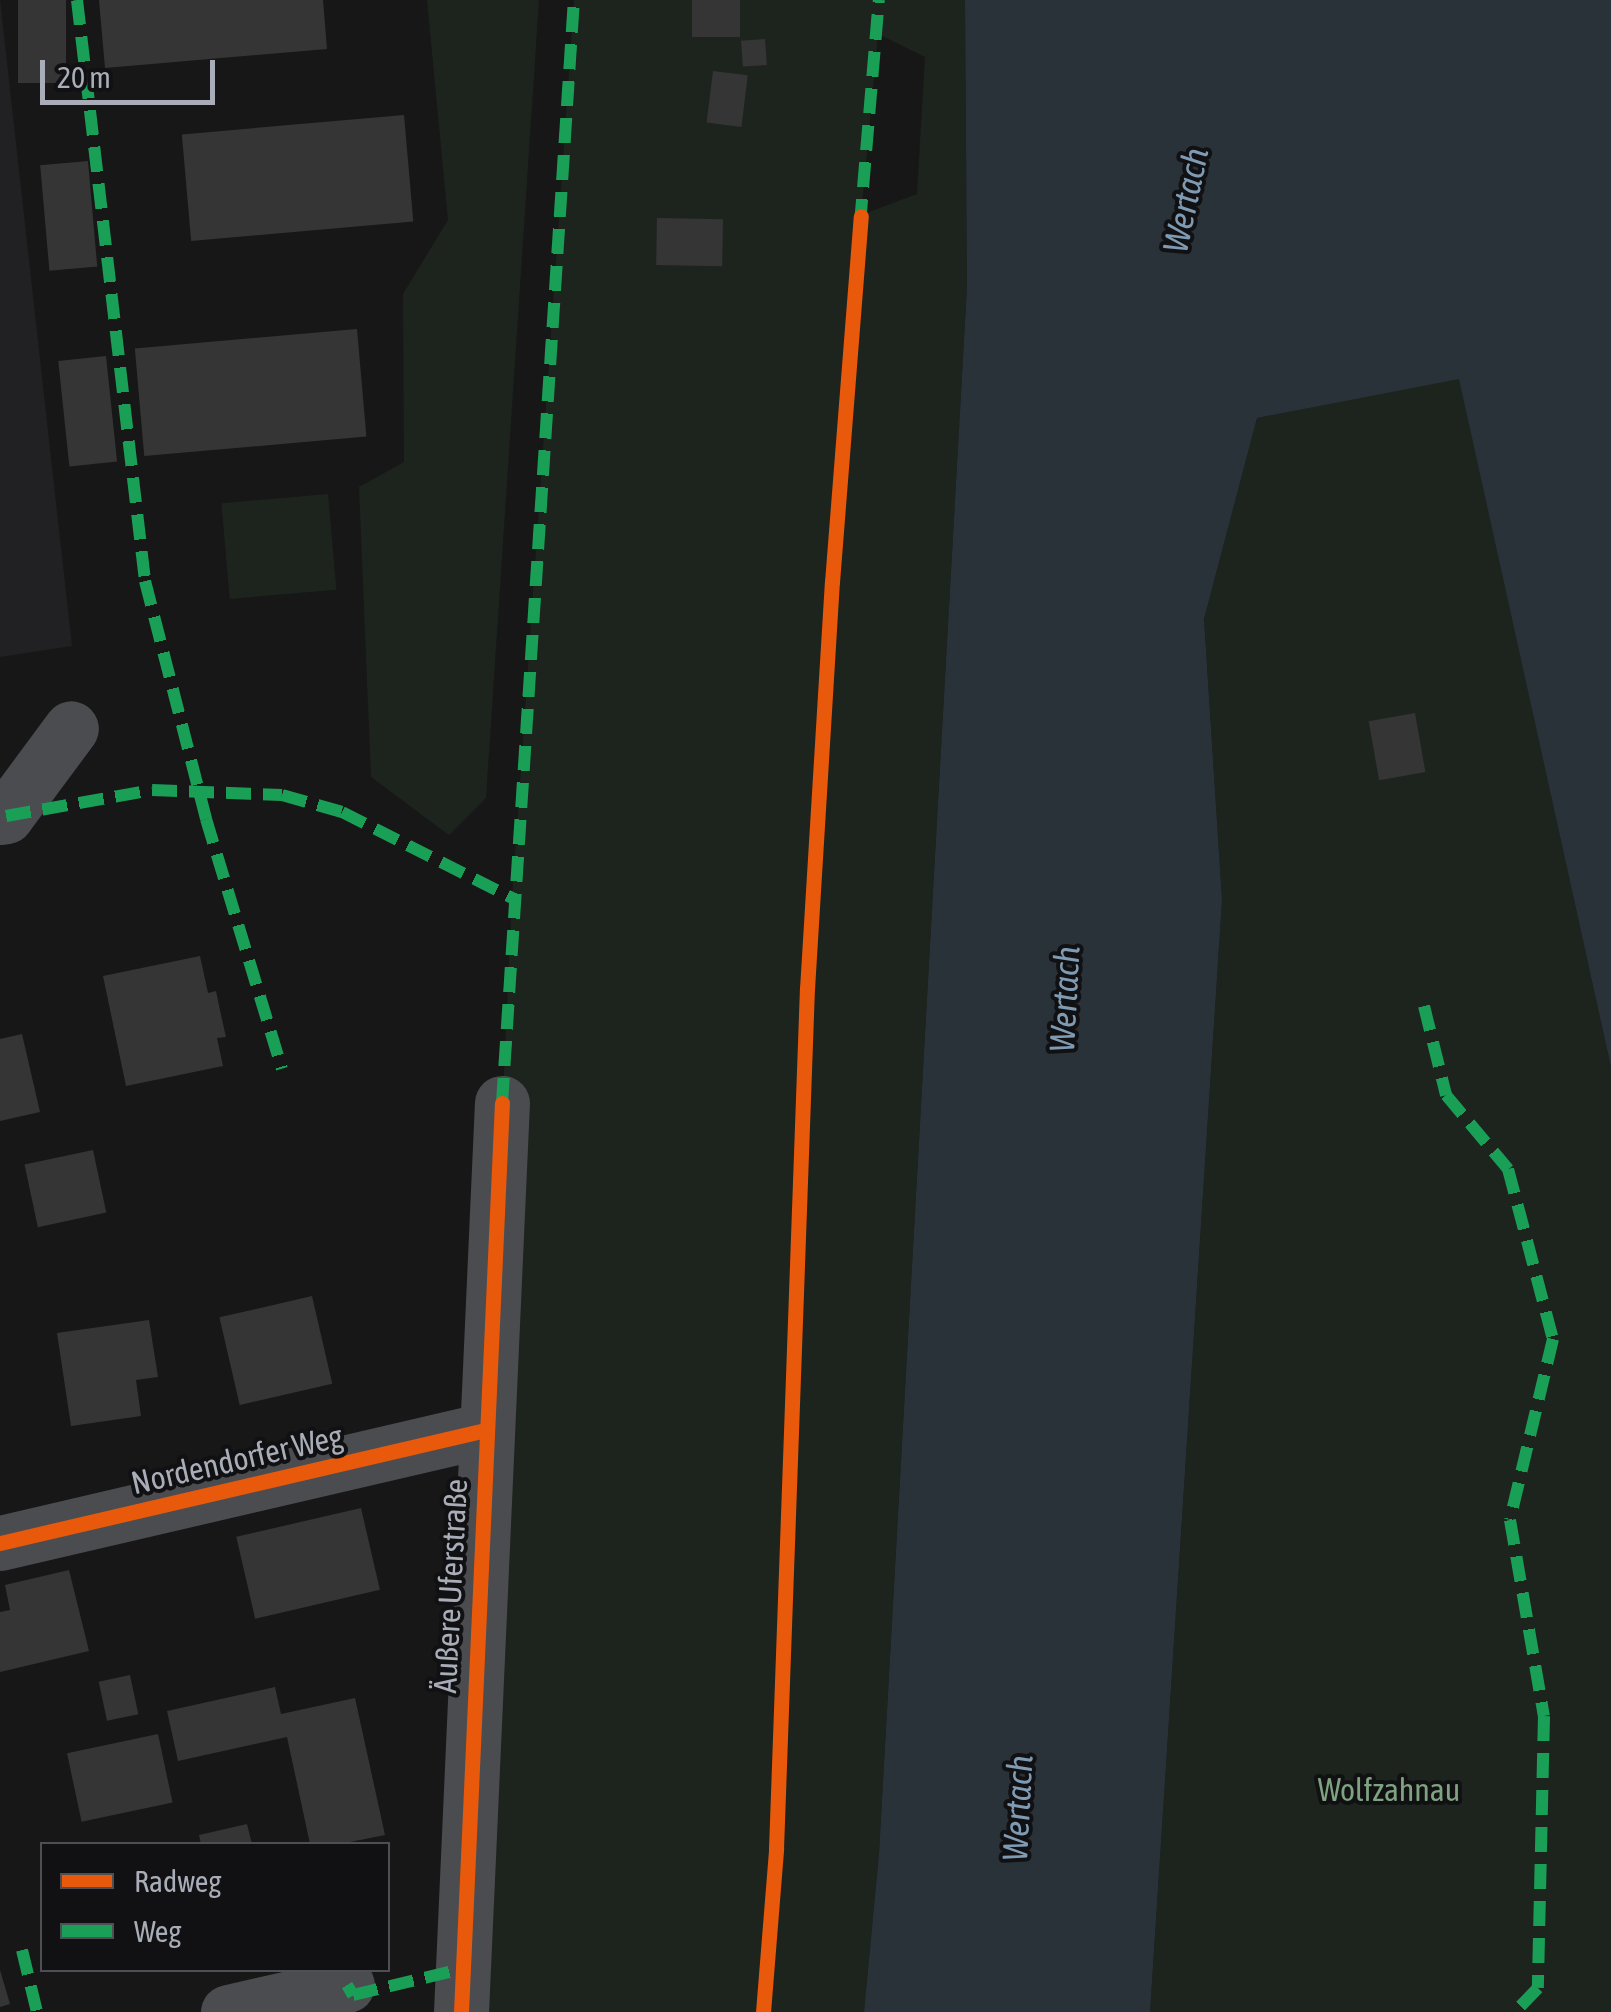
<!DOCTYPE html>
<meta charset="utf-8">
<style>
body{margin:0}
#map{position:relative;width:1611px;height:2012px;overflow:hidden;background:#171717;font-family:"Asap Condensed",sans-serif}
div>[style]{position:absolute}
.built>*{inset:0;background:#212123}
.green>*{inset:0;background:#1d241e;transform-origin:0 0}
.water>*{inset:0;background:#2a3239}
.building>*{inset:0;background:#353536;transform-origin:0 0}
.minor>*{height:55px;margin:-27.5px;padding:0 27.5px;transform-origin:27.5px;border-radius:27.5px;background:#4b4c50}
.quiet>*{height:12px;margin-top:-6px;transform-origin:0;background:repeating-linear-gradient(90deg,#1a9f57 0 25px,transparent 0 37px)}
.cycleway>*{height:15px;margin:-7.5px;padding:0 7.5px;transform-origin:7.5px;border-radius:7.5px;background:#e8590c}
span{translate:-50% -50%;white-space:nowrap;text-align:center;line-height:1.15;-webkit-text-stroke:8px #111113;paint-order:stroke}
.street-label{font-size:32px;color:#a8adb8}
.park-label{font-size:32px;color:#7fa381}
.water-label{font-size:35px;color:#7f9bb3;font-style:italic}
.legend{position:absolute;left:40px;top:1842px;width:350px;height:130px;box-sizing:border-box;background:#111113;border:2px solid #4d4f55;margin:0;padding:12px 18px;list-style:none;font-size:30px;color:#a8adb8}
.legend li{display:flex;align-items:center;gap:20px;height:50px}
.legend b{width:50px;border:2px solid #4d4f55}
.scale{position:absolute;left:40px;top:60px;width:175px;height:45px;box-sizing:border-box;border:5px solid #a8adb8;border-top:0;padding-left:12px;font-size:30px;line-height:35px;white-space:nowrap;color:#a8adb8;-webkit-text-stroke:8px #111113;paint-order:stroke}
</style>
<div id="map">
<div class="built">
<i style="clip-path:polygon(0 0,72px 646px,0 657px)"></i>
</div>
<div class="green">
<i style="clip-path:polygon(427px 0,539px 0,486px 798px,449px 835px,371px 777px,359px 487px,404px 462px,403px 294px,448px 220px)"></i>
<i style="clip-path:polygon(evenodd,574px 0,965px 0,967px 287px,879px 1854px,864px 2012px,461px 2012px,512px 898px,574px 0,878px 34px,925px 57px,917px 194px,861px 215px,878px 34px)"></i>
<i style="clip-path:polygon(1459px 378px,1611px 1067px,1611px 2012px,1150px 2012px,1222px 900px,1204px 619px,1257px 418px)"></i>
<i style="left:328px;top:494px;width:96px;height:107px;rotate:85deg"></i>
</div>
<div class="water">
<i style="clip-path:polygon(965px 0,1611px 0,1611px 1067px,1459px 379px,1257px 418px,1204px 619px,1222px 900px,1150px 2012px,864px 2012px,879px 1854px,967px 287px)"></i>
</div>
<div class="building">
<i style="left:18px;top:0;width:48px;height:83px"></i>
<i style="clip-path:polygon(99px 0,323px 0,327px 49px,105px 68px)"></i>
<i style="left:692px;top:0;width:48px;height:37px"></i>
<i style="left:765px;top:39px;width:26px;height:24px;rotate:86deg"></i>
<i style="left:713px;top:71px;width:35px;height:52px;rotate:7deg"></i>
<i style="left:404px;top:115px;width:107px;height:223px;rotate:85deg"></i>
<i style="left:88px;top:161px;width:106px;height:48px;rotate:85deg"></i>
<i style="left:657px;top:218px;width:66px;height:47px;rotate:1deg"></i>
<i style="left:357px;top:329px;width:108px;height:223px;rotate:85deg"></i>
<i style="left:106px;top:356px;width:106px;height:48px;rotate:84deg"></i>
<i style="left:1415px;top:713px;width:60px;height:47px;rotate:80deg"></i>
<i style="clip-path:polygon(200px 956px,208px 993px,216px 991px,221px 1015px,226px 1037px,217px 1038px,223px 1066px,126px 1086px,103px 976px)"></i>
<i style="clip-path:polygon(22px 1034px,40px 1112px,0 1121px,0 1039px)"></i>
<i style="left:93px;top:1150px;width:64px;height:70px;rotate:78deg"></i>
<i style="left:312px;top:1296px;width:90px;height:95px;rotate:77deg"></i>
<i style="clip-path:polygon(149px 1320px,158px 1377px,136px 1380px,141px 1416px,71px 1426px,57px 1333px)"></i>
<i style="left:361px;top:1508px;width:84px;height:128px;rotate:77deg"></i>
<i style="clip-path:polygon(69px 1570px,89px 1651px,0 1672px,0 1612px,10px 1610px,5px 1585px)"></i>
<i style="left:130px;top:1675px;width:40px;height:32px;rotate:78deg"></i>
<i style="clip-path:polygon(275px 1687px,281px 1714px,355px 1698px,385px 1835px,340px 1844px,310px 1844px,287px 1737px,178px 1761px,167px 1711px)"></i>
<i style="left:158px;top:1734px;width:70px;height:93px;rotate:78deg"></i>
<i style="clip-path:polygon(247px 1824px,252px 1844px,201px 1844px,199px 1835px)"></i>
<i style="clip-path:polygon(0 1970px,10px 2004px,0 2007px)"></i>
</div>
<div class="minor">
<i style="left:0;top:817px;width:6px;rotate:-9deg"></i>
<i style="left:6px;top:816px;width:109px;rotate:-53.5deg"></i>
<i style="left:0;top:1543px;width:499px;rotate:-13.1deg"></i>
<i style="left:228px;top:2012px;width:122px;rotate:-12.8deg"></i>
<i style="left:461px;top:2012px;width:910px;rotate:-87.42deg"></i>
</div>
<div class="quiet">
<i style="left:77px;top:0;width:585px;rotate:83.32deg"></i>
<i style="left:145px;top:581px;width:246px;rotate:75.6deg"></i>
<i style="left:206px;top:819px;width:261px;rotate:73.1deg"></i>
<i style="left:860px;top:224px;width:225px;rotate:-85.2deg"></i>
<i style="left:6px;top:816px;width:148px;rotate:-10.1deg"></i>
<i style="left:152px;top:790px;width:130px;rotate:2.2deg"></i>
<i style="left:282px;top:795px;width:62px;rotate:15.8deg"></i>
<i style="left:342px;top:812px;width:191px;rotate:26.8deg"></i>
<i style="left:1424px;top:1006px;width:92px;rotate:76.1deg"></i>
<i style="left:1446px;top:1095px;width:97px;rotate:50deg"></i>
<i style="left:1508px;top:1169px;width:176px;rotate:75.2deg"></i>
<i style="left:1553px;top:1339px;width:186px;rotate:103.4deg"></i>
<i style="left:1510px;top:1520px;width:199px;rotate:80.2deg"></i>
<i style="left:1544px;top:1716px;width:272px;rotate:91.3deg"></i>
<i style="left:1538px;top:1988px;width:33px;rotate:134deg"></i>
<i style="left:502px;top:1103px;width:1105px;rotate:-86.27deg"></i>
<i style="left:22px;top:1950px;width:64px;rotate:76.4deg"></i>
<i style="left:347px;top:1985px;width:12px;rotate:59deg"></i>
<i style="left:353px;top:1995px;width:111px;rotate:-13.5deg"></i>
</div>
<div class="cycleway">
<i style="left:0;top:1543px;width:499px;rotate:-13.1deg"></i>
<i style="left:461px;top:2012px;width:910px;rotate:-87.42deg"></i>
<i style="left:763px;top:2012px;width:164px;rotate:-85.4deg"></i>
<i style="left:776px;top:1849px;width:861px;rotate:-87.94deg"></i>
<i style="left:807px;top:989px;width:408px;rotate:-86.5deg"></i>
<i style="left:832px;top:582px;width:367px;rotate:-85.5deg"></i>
</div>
<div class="street-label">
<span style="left:237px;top:1460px;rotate:-13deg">Nordendorfer Weg</span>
<span style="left:451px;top:1586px;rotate:-87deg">Äußere Uferstraße</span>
</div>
<div class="park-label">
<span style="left:1389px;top:1790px">Wolfzahnau</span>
</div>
<div class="water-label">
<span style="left:1185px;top:200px;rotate:-78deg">Wertach</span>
<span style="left:1064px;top:999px;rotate:-87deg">Wertach</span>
<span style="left:1017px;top:1808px;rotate:-87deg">Wertach</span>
</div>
<ul class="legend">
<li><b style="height:12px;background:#e8590c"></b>Radweg</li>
<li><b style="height:12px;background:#1a9f57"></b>Weg</li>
</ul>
<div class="scale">20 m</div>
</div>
